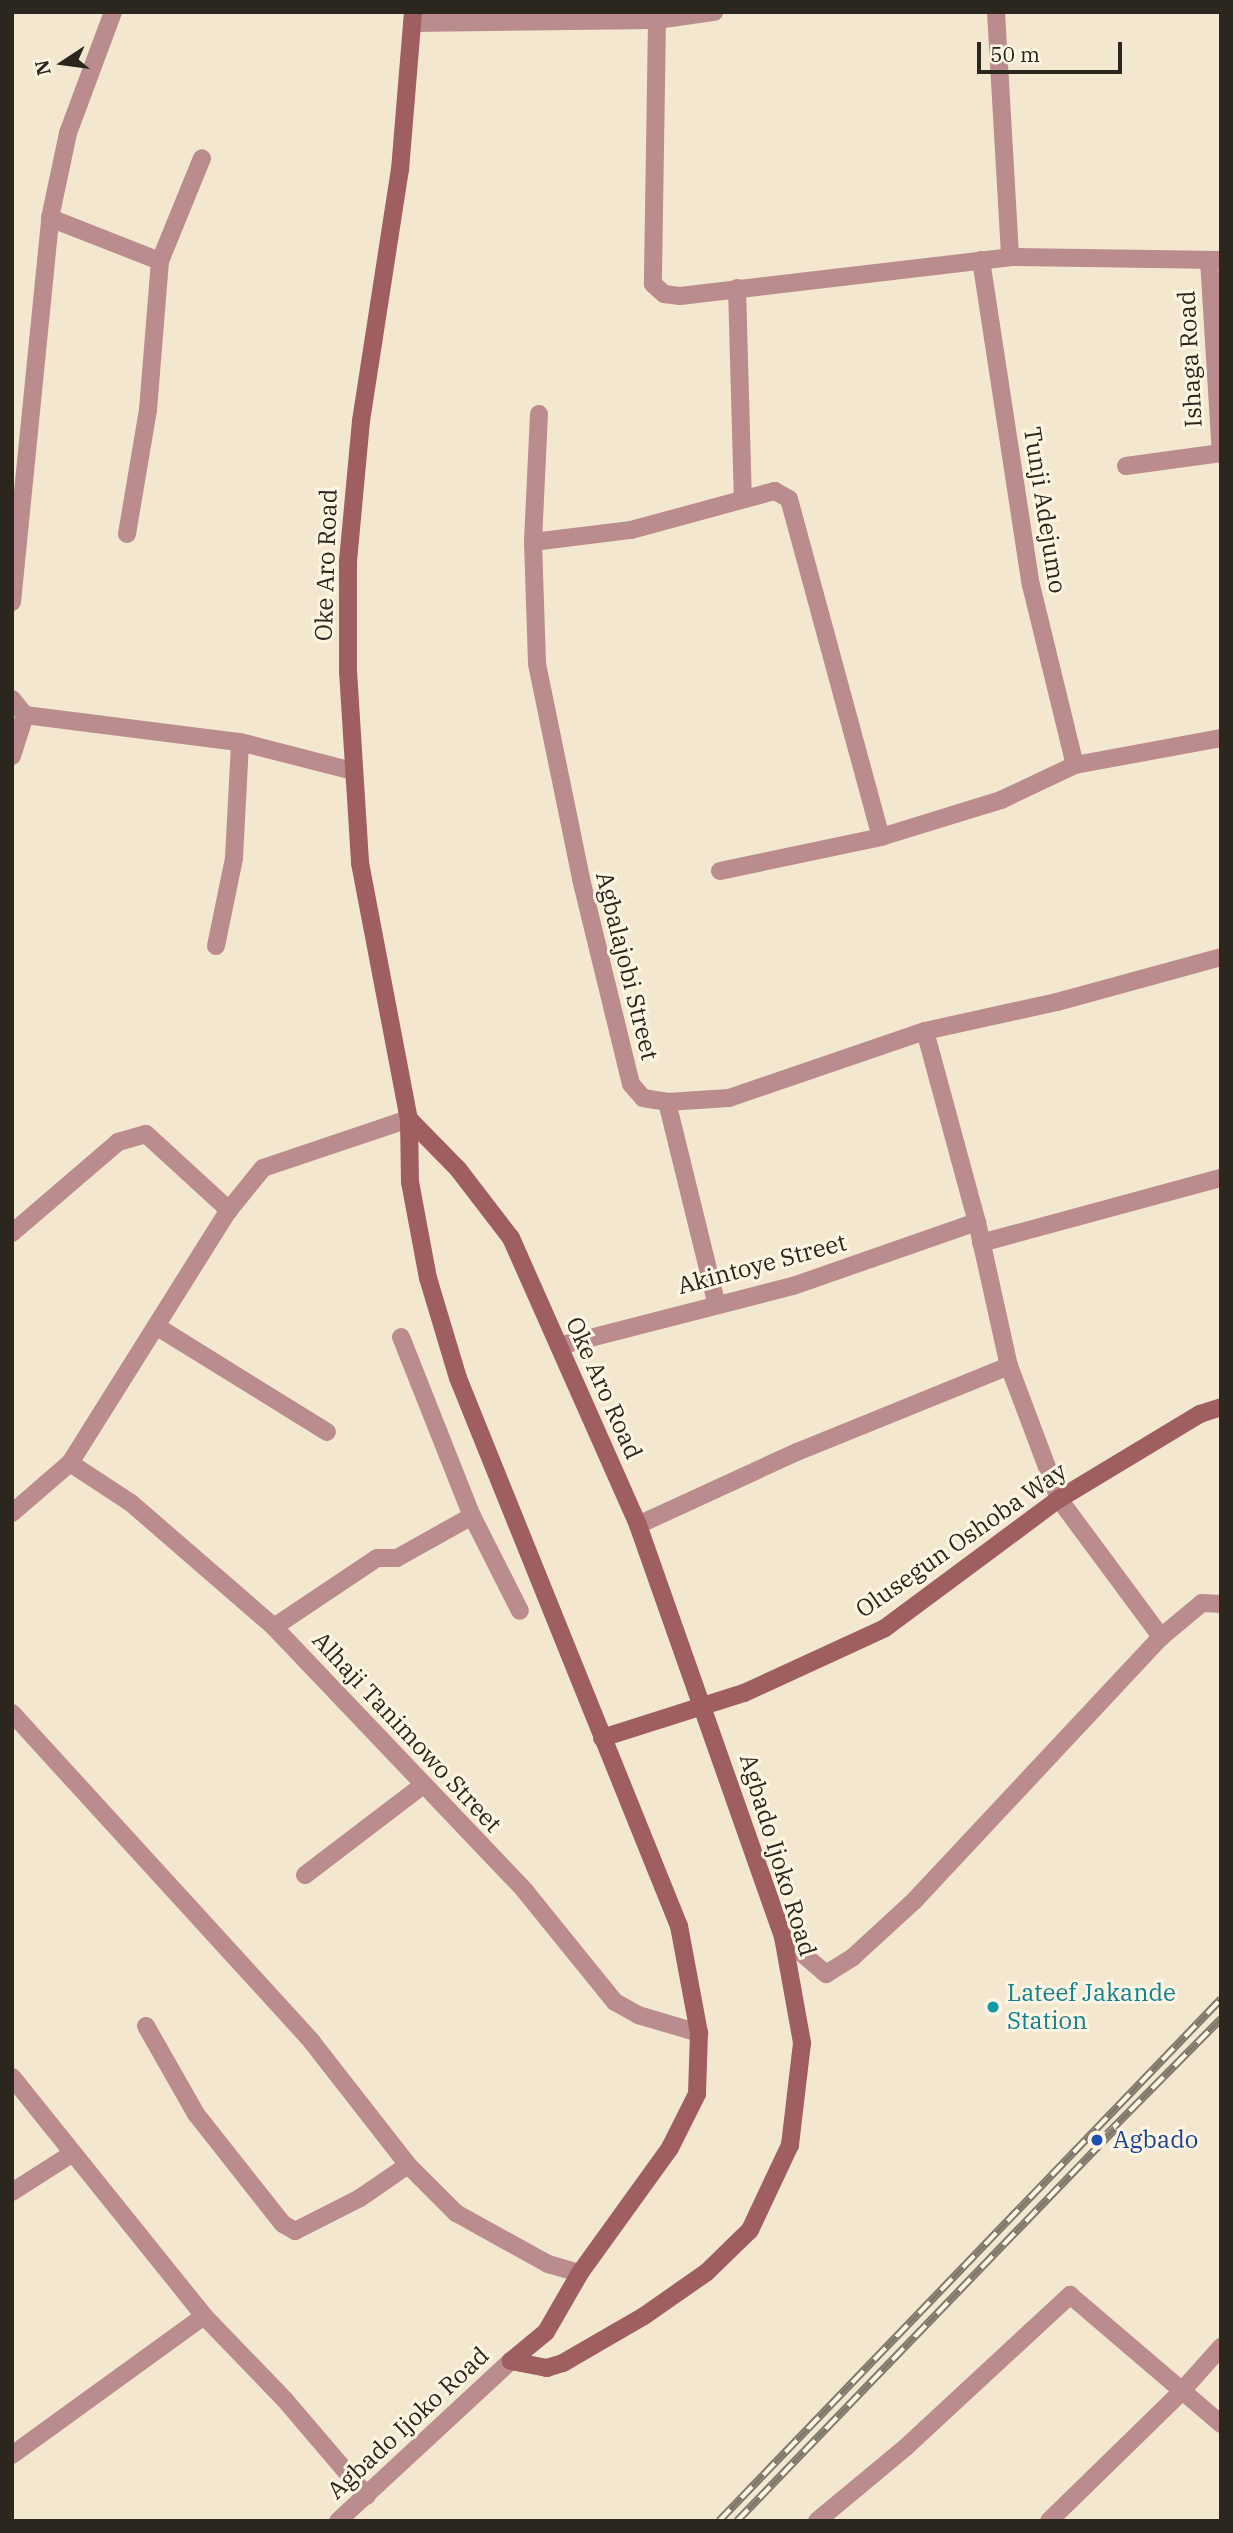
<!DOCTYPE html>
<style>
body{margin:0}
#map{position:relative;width:1233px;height:2533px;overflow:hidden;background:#f4e7d0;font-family:"IBM Plex Serif",serif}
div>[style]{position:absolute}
.minor>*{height:18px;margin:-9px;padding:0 9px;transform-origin:9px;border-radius:9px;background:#ba8c8d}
.secondary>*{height:18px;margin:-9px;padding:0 9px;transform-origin:9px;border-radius:9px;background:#9f5f61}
.rail>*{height:8px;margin-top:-4px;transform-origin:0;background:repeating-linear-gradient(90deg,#fff5e2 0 16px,#81796b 0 32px);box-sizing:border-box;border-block:2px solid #81796b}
.dots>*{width:19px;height:19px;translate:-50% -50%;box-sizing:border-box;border:4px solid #fff5e2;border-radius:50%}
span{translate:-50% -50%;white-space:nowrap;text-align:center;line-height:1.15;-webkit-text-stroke:6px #fff5e2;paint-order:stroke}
.street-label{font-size:24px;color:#2b261e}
.culture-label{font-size:24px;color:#0d838f}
.left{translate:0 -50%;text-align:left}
.transit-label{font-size:24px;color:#164399}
.frame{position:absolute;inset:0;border:14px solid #2b261e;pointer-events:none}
.north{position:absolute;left:28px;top:28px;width:70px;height:70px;-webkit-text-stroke:5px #fff5e2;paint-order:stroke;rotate:257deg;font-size:19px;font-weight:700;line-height:28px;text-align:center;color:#2b261e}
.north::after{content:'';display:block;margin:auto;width:24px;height:32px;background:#2b261e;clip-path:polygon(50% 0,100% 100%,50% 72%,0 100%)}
.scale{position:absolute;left:977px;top:42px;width:145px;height:32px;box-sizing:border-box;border:4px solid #2b261e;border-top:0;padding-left:9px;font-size:21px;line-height:24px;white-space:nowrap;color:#2b261e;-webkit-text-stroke:5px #fff5e2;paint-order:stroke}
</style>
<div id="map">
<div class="minor">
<i style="left:996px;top:12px;width:245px;rotate:86.7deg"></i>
<i style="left:657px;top:20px;width:264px;rotate:90.9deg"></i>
<i style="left:653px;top:284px;width:15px;rotate:42deg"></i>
<i style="left:664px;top:294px;width:16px;rotate:7deg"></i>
<i style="left:680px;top:296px;width:332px;rotate:-6.7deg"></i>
<i style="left:1010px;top:257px;width:211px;rotate:0.8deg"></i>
<i style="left:412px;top:23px;width:245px;rotate:-0.7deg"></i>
<i style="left:657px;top:20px;width:58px;rotate:-8deg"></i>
<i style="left:50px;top:218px;width:118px;rotate:21.4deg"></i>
<i style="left:981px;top:260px;width:329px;rotate:81.3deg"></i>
<i style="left:1031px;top:585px;width:185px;rotate:76.3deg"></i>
<i style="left:1209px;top:260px;width:194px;rotate:86.5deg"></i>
<i style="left:737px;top:288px;width:210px;rotate:88.4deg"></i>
<i style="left:539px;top:414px;width:128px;rotate:92.7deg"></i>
<i style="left:533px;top:542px;width:122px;rotate:88.1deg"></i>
<i style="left:537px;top:664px;width:219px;rotate:78.4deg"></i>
<i style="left:581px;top:879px;width:211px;rotate:76.3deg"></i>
<i style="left:631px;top:1084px;width:18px;rotate:49deg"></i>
<i style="left:643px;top:1098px;width:24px;rotate:9deg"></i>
<i style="left:667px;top:1102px;width:62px;rotate:-3.7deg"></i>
<i style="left:729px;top:1098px;width:207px;rotate:-18.9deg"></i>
<i style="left:925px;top:1031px;width:135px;rotate:-12.4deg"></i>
<i style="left:1057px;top:1002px;width:170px;rotate:-15.3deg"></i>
<i style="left:1126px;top:466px;width:96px;rotate:-7.8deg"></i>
<i style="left:127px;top:534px;width:126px;rotate:-80.4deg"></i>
<i style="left:148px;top:410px;width:149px;rotate:-85.4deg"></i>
<i style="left:160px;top:261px;width:111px;rotate:-67.8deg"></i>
<i style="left:533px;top:542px;width:99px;rotate:-7deg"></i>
<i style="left:631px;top:530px;width:149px;rotate:-15.2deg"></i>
<i style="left:775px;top:491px;width:16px;rotate:30deg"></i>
<i style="left:789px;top:499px;width:350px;rotate:74.8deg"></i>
<i style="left:12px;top:602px;width:386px;rotate:-84.3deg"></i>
<i style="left:50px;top:218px;width:87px;rotate:-78deg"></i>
<i style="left:68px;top:133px;width:129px;rotate:-69.6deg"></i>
<i style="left:12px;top:699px;width:21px;rotate:51deg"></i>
<i style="left:25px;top:715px;width:43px;rotate:107.6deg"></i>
<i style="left:25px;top:715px;width:217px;rotate:7.2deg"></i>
<i style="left:240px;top:742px;width:117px;rotate:14.4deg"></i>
<i style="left:720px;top:871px;width:165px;rotate:-11.9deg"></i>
<i style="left:881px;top:837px;width:126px;rotate:-17.1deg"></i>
<i style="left:1001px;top:800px;width:82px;rotate:-25.3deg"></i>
<i style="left:1075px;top:765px;width:148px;rotate:-10.5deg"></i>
<i style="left:216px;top:946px;width:90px;rotate:-78.4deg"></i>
<i style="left:234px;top:858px;width:116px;rotate:-87deg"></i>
<i style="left:925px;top:1031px;width:198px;rotate:74.8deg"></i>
<i style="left:977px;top:1222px;width:148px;rotate:77.5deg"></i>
<i style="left:1009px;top:1366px;width:142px;rotate:69.4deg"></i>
<i style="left:1059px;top:1499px;width:172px;rotate:53.5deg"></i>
<i style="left:667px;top:1102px;width:206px;rotate:76.2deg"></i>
<i style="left:12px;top:1233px;width:140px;rotate:-40.6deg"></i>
<i style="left:118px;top:1142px;width:29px;rotate:-16deg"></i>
<i style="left:146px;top:1134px;width:113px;rotate:42.5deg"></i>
<i style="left:981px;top:1243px;width:249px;rotate:-15.2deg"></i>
<i style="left:156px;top:1326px;width:201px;rotate:31.8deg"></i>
<i style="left:401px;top:1337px;width:193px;rotate:68.4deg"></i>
<i style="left:559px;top:1346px;width:242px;rotate:-14.4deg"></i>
<i style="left:793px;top:1286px;width:195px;rotate:-19.2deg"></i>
<i style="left:70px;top:1463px;width:73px;rotate:33.3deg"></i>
<i style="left:131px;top:1503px;width:189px;rotate:40.9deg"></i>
<i style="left:274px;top:1627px;width:364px;rotate:46.4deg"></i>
<i style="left:525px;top:1891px;width:143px;rotate:51deg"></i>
<i style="left:615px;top:2002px;width:26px;rotate:29deg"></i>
<i style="left:638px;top:2015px;width:64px;rotate:16.4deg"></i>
<i style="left:12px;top:1513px;width:77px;rotate:-40.8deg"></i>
<i style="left:70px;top:1463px;width:299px;rotate:-57.9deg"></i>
<i style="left:229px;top:1210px;width:54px;rotate:-51deg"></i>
<i style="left:263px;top:1168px;width:154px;rotate:-18.6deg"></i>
<i style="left:638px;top:1525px;width:175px;rotate:-24.7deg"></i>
<i style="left:797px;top:1452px;width:229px;rotate:-22.1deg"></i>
<i style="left:274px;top:1627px;width:124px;rotate:-33.8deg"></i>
<i style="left:377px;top:1558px;width:20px"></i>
<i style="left:397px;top:1558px;width:86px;rotate:-29.2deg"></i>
<i style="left:472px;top:1516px;width:106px;rotate:63.2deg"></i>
<i style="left:12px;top:1713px;width:445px;rotate:47.6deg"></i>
<i style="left:312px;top:2042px;width:156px;rotate:52deg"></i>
<i style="left:408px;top:2165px;width:68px;rotate:45deg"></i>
<i style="left:456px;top:2213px;width:105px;rotate:29deg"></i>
<i style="left:548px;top:2264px;width:33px;rotate:16deg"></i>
<i style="left:305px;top:1875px;width:147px;rotate:-37.3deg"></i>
<i style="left:783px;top:1937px;width:57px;rotate:40.7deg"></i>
<i style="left:826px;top:1974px;width:32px;rotate:-32deg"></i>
<i style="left:853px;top:1957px;width:83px;rotate:-42.6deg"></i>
<i style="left:914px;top:1901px;width:362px;rotate:-46.9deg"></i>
<i style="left:1161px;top:1637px;width:53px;rotate:-39.7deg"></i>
<i style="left:1202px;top:1603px;width:19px;rotate:3deg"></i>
<i style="left:146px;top:2026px;width:101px;rotate:60.4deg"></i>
<i style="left:196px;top:2114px;width:140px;rotate:51.7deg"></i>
<i style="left:283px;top:2224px;width:14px;rotate:30deg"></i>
<i style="left:295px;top:2231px;width:73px;rotate:-26.9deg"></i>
<i style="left:360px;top:2198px;width:58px;rotate:-34.5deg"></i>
<i style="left:12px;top:2077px;width:307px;rotate:51.2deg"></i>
<i style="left:204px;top:2316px;width:117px;rotate:46deg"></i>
<i style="left:285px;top:2400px;width:126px;rotate:49.5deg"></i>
<i style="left:12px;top:2192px;width:72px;rotate:-32.6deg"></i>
<i style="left:12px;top:2455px;width:237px;rotate:-35.9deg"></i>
<i style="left:338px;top:2521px;width:236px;rotate:-42.8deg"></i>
<i style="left:817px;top:2521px;width:116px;rotate:-39.7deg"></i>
<i style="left:906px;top:2447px;width:224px;rotate:-42.8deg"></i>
<i style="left:1070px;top:2295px;width:199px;rotate:40.5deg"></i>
<i style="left:1049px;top:2521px;width:183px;rotate:-44.3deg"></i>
<i style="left:1180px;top:2393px;width:62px;rotate:-48.3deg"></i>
</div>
<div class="secondary">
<i style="left:413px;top:12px;width:158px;rotate:94.7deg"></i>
<i style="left:400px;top:169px;width:255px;rotate:98.8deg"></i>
<i style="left:361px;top:421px;width:142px;rotate:95.3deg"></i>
<i style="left:348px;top:562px;width:109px;rotate:90deg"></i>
<i style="left:348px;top:671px;width:192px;rotate:86.4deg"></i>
<i style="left:360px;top:863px;width:261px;rotate:79.2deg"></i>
<i style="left:409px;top:1119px;width:63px;rotate:89.1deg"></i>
<i style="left:410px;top:1182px;width:98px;rotate:79.4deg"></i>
<i style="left:428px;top:1278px;width:104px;rotate:73.3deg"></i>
<i style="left:458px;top:1378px;width:591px;rotate:68.04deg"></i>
<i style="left:679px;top:1926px;width:109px;rotate:79.4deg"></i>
<i style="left:699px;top:2033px;width:61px;rotate:91.9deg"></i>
<i style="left:697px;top:2094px;width:60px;rotate:116.6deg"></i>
<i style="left:670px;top:2148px;width:154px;rotate:125.8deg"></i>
<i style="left:580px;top:2273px;width:68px;rotate:120deg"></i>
<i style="left:546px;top:2332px;width:45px;rotate:140.4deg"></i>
<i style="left:409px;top:1119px;width:70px;rotate:45.6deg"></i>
<i style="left:458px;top:1169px;width:87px;rotate:52.5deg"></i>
<i style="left:511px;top:1238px;width:314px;rotate:66.1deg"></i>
<i style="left:638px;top:1525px;width:437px;rotate:70.6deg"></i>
<i style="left:783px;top:1937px;width:108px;rotate:79.8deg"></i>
<i style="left:802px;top:2043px;width:103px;rotate:96.7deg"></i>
<i style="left:790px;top:2145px;width:94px;rotate:115.2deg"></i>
<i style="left:750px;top:2230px;width:60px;rotate:135.7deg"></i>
<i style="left:707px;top:2272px;width:77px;rotate:145.1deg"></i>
<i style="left:644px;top:2316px;width:94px;rotate:149.9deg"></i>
<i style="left:563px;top:2363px;width:17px;rotate:163deg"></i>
<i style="left:547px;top:2368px;width:37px;rotate:-169deg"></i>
<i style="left:602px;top:1738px;width:149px;rotate:-17.6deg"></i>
<i style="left:744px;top:1693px;width:155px;rotate:-24.7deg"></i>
<i style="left:885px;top:1628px;width:217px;rotate:-36.6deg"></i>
<i style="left:1059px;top:1499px;width:165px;rotate:-31.1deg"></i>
<i style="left:1200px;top:1414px;width:22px;rotate:-18deg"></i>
</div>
<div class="rail">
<i style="left:1107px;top:2134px;width:162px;rotate:-45.3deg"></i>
<i style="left:719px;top:2521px;width:724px;rotate:-46.12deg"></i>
<i style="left:737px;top:2521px;width:545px;rotate:-46.04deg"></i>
</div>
<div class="dots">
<i style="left:993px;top:2007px;background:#0f9aa8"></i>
<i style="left:1097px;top:2140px;background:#1a4fb4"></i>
</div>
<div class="street-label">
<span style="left:1190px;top:359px;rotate:-93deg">Ishaga Road</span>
<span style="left:1045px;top:510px;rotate:81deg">Tunji Adejumo</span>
<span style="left:326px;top:565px;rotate:-88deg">Oke Aro Road</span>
<span style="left:627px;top:966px;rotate:76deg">Agbalajobi Street</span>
<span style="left:762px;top:1264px;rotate:-15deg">Akintoye Street</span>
<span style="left:604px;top:1388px;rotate:66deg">Oke Aro Road</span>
<span style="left:961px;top:1540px;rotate:-35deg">Olusegun Oshoba Way</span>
<span style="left:407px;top:1732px;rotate:47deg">Alhaji Tanimowo Street</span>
<span style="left:778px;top:1855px;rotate:73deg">Agbado Ijoko Road</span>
<span style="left:408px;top:2423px;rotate:-43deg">Agbado Ijoko Road</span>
</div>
<div class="culture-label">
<span class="left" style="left:1007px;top:2007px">Lateef Jakande<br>Station</span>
</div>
<div class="transit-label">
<span class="left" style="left:1113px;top:2140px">Agbado</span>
</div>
<div class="frame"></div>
<div class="north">N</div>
<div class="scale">50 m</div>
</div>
